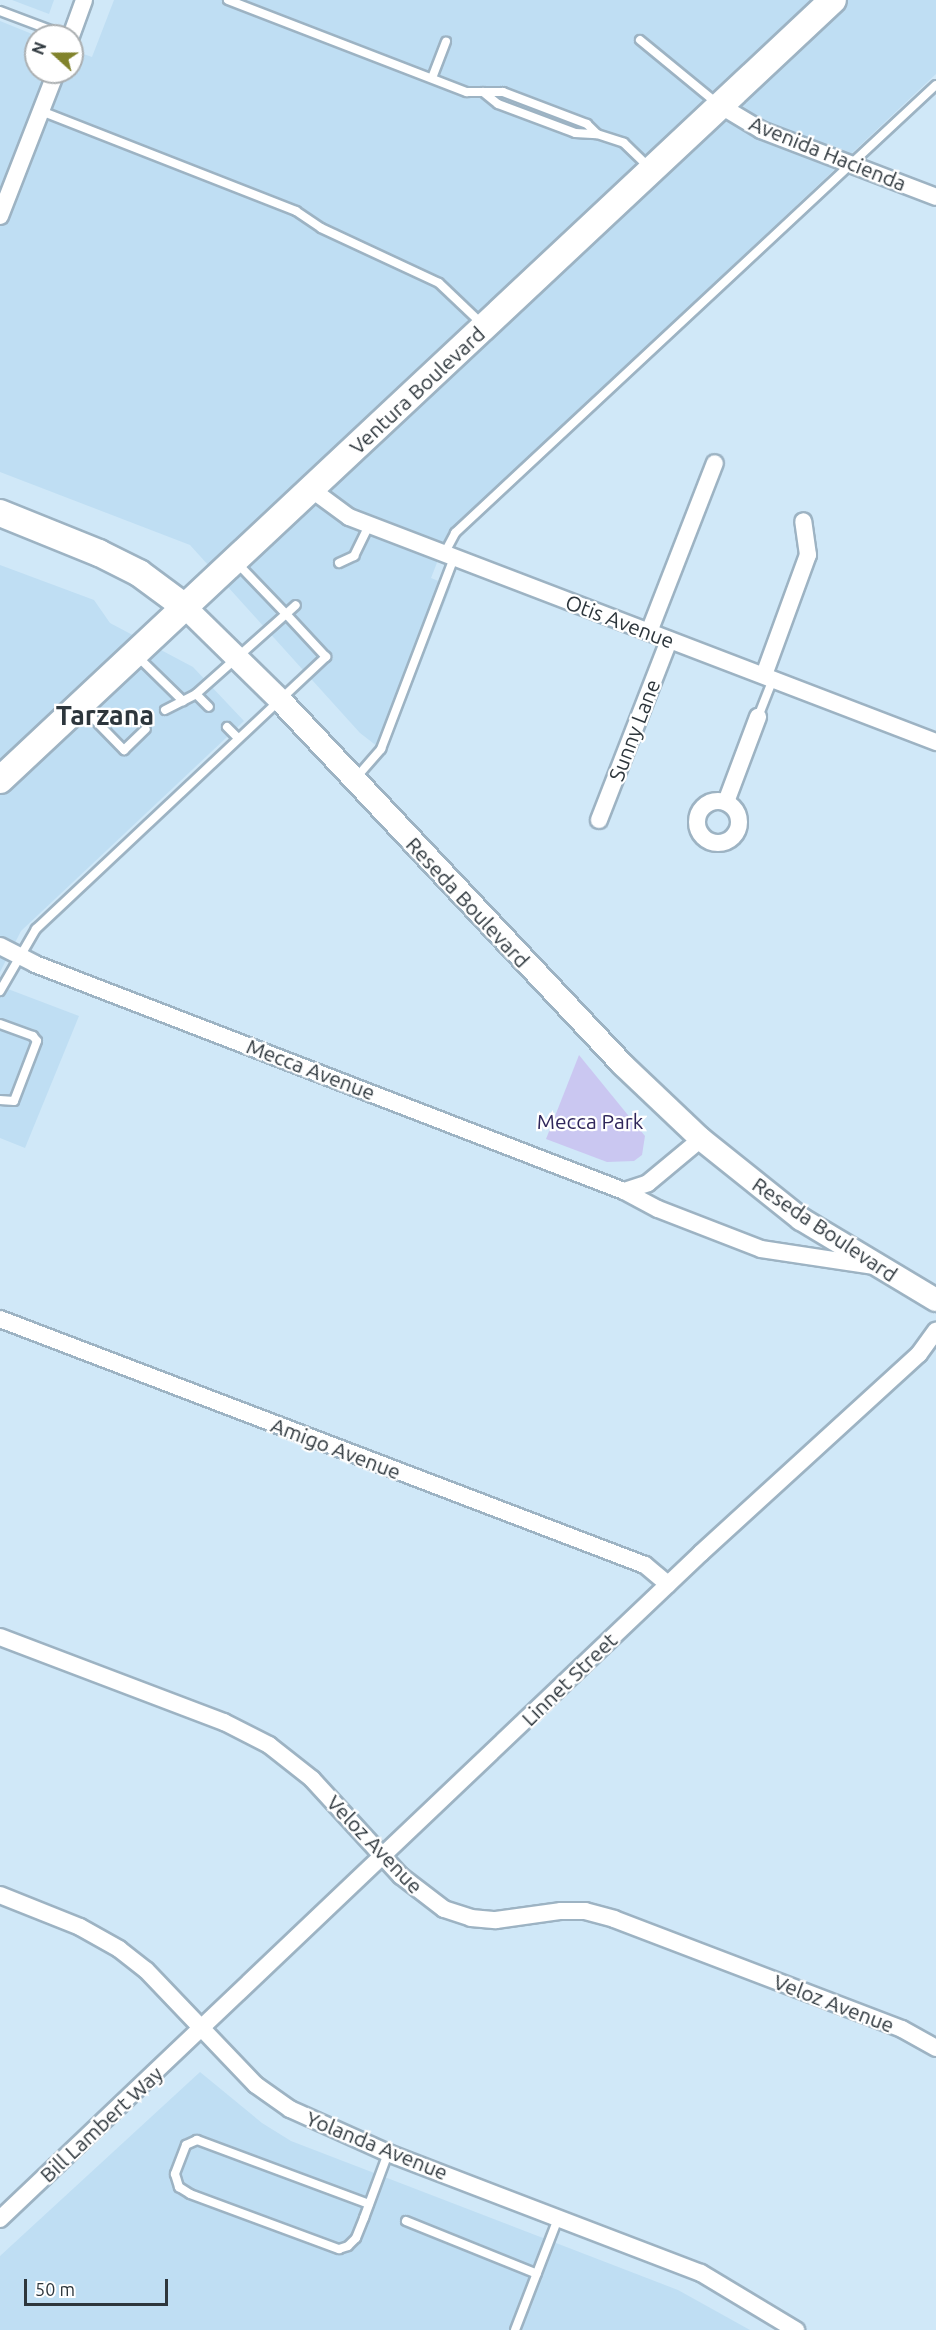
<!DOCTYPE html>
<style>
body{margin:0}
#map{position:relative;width:936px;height:2330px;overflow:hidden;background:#d0e8f8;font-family:Ubuntu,sans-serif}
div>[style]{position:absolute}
.built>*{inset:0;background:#bfdef3}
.green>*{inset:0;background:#cac7f1}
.roads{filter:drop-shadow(2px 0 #9db3c3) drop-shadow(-2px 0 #9db3c3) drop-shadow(0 2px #9db3c3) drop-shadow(0 -2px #9db3c3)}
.service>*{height:8px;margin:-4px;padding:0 4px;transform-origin:4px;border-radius:4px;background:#fff}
.minor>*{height:16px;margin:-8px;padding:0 8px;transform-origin:8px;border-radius:8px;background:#fff}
.minor>.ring{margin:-8px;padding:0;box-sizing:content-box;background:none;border:16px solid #fff;border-radius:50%}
.secondary>*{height:22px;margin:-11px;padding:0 11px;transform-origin:11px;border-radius:11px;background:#fff}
.primary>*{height:26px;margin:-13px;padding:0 13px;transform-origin:13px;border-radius:13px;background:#fff}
span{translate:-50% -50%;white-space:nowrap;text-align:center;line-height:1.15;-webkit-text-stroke:4.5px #fff;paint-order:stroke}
.street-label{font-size:21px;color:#2d363c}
.park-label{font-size:21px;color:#2f265b}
.district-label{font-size:27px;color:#2d363c;font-weight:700}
.north{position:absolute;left:24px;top:24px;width:60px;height:60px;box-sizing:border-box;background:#fff;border:2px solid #abafb1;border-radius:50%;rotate:291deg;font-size:16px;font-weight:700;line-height:24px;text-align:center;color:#2d363c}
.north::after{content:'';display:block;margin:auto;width:21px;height:27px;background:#81832c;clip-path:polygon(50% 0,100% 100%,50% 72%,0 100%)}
.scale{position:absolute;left:24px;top:2279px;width:144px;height:27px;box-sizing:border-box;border:3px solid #2d363c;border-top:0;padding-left:8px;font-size:18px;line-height:21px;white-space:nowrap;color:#2d363c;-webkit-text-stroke:4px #fff;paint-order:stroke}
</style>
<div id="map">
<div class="built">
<i style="clip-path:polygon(12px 0,54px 0,49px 14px)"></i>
<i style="clip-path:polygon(114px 0,936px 0,936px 74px,449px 532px,431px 578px,451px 586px,386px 753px,360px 733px,190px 545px,0 472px,0 21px,37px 36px,36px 72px,72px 72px,72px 50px,92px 57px)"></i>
<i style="clip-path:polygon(0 565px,94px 600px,110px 623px,193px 667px,244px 721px,21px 931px,0 972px)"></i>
<i style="clip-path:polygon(0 986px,79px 1016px,25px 1148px,0 1138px)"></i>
<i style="clip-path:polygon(200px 2072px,262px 2123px,291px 2141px,678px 2290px,750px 2330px,0 2330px,0 2256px)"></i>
</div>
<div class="green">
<i style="clip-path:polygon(579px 1055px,645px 1136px,642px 1155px,634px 1161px,607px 1162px,546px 1139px)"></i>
</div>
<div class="roads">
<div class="service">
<i style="left:228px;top:0;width:256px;rotate:21.1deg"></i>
<i style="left:467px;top:92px;width:36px"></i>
<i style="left:503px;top:92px;width:90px;rotate:20.9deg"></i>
<i style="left:587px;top:124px;width:14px;rotate:45deg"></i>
<i style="left:597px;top:134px;width:28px;rotate:18deg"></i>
<i style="left:624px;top:143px;width:35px;rotate:44deg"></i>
<i style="left:0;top:11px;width:71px;rotate:20.7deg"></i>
<i style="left:640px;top:40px;width:101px;rotate:39.4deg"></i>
<i style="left:432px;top:78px;width:39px;rotate:-69deg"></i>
<i style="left:483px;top:92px;width:19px;rotate:39deg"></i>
<i style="left:498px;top:104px;width:82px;rotate:20.6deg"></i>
<i style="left:575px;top:133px;width:22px;rotate:3deg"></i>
<i style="left:41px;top:111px;width:274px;rotate:21.4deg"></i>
<i style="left:296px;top:211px;width:30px;rotate:34deg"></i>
<i style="left:321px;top:228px;width:130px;rotate:25deg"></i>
<i style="left:439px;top:283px;width:59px;rotate:43.6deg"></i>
<i style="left:444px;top:554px;width:24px;rotate:-62deg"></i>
<i style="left:455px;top:533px;width:657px;rotate:-42.97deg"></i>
<i style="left:237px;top:563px;width:71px;rotate:46.1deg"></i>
<i style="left:286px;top:614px;width:13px;rotate:-42deg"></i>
<i style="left:339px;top:563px;width:17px;rotate:-25deg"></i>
<i style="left:354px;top:556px;width:34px;rotate:-64deg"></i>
<i style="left:136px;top:655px;width:66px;rotate:44.4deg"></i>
<i style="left:83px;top:708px;width:59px;rotate:45.7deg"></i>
<i style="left:124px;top:750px;width:30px;rotate:-44deg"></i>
<i style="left:165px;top:710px;width:35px;rotate:-27deg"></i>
<i style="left:196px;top:694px;width:18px;rotate:45deg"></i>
<i style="left:758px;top:717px;width:41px;rotate:-68.5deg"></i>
<i style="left:227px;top:727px;width:16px;rotate:45deg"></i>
<i style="left:355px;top:779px;width:40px;rotate:-49deg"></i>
<i style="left:381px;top:749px;width:204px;rotate:-69.1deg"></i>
<i style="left:0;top:991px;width:72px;rotate:-59.9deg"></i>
<i style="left:36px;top:929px;width:398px;rotate:-43.2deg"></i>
<i style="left:326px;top:657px;width:59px;rotate:-132.9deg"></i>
<i style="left:286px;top:614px;width:120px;rotate:138.4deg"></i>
<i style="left:0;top:1024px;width:35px;rotate:20deg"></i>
<i style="left:33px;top:1036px;width:6px;rotate:51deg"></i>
<i style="left:37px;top:1041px;width:64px;rotate:111deg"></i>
<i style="left:14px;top:1101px;width:14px;rotate:-176deg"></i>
<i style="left:369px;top:2204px;width:184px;rotate:-159.6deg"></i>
<i style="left:197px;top:2140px;width:12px;rotate:156deg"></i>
<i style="left:186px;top:2145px;width:31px;rotate:111deg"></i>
<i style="left:175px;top:2174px;width:14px;rotate:73deg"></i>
<i style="left:179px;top:2187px;width:13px;rotate:32deg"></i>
<i style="left:190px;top:2194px;width:159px;rotate:20.3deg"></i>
<i style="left:339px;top:2249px;width:9px;rotate:-18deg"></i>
<i style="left:348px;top:2246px;width:11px;rotate:-45deg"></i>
<i style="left:356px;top:2238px;width:22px;rotate:-68deg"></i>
<i style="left:364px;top:2218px;width:69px;rotate:-69.7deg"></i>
<i style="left:406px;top:2221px;width:141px;rotate:22deg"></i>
<i style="left:515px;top:2330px;width:122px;rotate:-68.9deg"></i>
</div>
<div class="minor">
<i style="left:71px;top:36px;width:38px;rotate:-70deg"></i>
<i style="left:721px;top:106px;width:47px;rotate:31deg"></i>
<i style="left:761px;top:130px;width:187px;rotate:20.9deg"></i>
<i style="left:0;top:216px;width:155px;rotate:-68.7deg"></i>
<i style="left:311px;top:489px;width:47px;rotate:36.4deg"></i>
<i style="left:349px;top:517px;width:629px;rotate:20.97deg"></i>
<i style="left:649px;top:632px;width:181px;rotate:-68.7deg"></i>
<i style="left:764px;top:675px;width:128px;rotate:-69.9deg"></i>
<i style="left:808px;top:555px;width:34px;rotate:-98deg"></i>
<i class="ring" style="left:697px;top:801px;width:26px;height:26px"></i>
<i style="left:726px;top:802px;width:91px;rotate:-69.4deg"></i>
<i style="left:599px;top:820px;width:193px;rotate:-68.7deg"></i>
<i style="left:0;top:946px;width:39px;rotate:27deg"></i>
<i style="left:35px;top:964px;width:631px;rotate:21.08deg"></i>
<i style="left:624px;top:1191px;width:38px;rotate:28deg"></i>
<i style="left:658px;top:1209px;width:110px;rotate:21.2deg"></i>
<i style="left:761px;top:1249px;width:113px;rotate:8.6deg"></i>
<i style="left:624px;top:1191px;width:25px;rotate:-18deg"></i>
<i style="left:648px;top:1183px;width:69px;rotate:-39.7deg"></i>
<i style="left:0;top:1319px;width:690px;rotate:20.88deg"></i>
<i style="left:645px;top:1565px;width:30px;rotate:40deg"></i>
<i style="left:0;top:1637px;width:240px;rotate:20.8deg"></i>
<i style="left:224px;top:1722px;width:51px;rotate:27.1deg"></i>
<i style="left:269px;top:1745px;width:55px;rotate:38.3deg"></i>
<i style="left:312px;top:1779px;width:132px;rotate:47.5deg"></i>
<i style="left:401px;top:1876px;width:54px;rotate:37.5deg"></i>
<i style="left:444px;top:1909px;width:28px;rotate:18deg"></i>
<i style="left:471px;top:1918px;width:25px;rotate:5deg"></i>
<i style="left:496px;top:1920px;width:66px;rotate:-7.9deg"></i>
<i style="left:561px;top:1911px;width:24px"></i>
<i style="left:585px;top:1911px;width:30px;rotate:15deg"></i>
<i style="left:614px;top:1919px;width:308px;rotate:20.9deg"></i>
<i style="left:902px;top:2029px;width:39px;rotate:29deg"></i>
<i style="left:0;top:1895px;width:86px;rotate:21.8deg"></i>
<i style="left:80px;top:1927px;width:45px;rotate:29.4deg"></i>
<i style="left:119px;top:1949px;width:34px;rotate:38deg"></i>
<i style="left:146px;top:1970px;width:159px;rotate:46.3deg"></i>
<i style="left:256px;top:2085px;width:42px;rotate:35.2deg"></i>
<i style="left:290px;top:2109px;width:107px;rotate:24.2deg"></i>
<i style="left:388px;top:2153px;width:335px;rotate:21deg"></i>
<i style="left:701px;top:2273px;width:111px;rotate:31deg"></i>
<i style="left:0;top:2219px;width:967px;rotate:-43.53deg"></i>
<i style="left:701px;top:1553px;width:295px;rotate:-42.4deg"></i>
<i style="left:919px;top:1354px;width:29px;rotate:-54deg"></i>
</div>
<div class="secondary">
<i style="left:185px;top:607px;width:133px;rotate:44.4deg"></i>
<i style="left:280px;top:700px;width:501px;rotate:46.78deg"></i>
<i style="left:623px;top:1065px;width:108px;rotate:43.5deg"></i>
<i style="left:701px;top:1139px;width:128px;rotate:38.7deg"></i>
<i style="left:801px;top:1219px;width:157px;rotate:31deg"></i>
</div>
<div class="primary">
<i style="left:0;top:513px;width:107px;rotate:22deg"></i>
<i style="left:99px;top:553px;width:45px;rotate:26.6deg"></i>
<i style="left:139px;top:573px;width:57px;rotate:36.5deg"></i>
<i style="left:0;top:780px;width:1141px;rotate:-43.12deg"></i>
</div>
</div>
<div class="street-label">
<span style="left:828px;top:153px;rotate:22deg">Avenida Hacienda</span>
<span style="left:417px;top:390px;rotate:-43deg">Ventura Boulevard</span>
<span style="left:620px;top:621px;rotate:21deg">Otis Avenue</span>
<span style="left:634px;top:730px;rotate:-69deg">Sunny Lane</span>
<span style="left:468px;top:902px;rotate:47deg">Reseda Boulevard</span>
<span style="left:311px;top:1069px;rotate:21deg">Mecca Avenue</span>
<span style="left:825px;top:1229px;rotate:34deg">Reseda Boulevard</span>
<span style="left:336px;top:1448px;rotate:21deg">Amigo Avenue</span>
<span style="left:569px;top:1679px;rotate:-44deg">Linnet Street</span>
<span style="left:375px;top:1844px;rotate:46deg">Veloz Avenue</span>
<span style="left:834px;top:2003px;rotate:21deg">Veloz Avenue</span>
<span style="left:101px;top:2124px;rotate:-43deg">Bill Lambert Way</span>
<span style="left:377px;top:2145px;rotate:22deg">Yolanda Avenue</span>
</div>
<div class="park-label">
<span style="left:590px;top:1121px">Mecca Park</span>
</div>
<div class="district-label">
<span style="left:105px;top:716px">Tarzana</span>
</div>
<div class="north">N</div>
<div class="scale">50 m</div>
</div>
